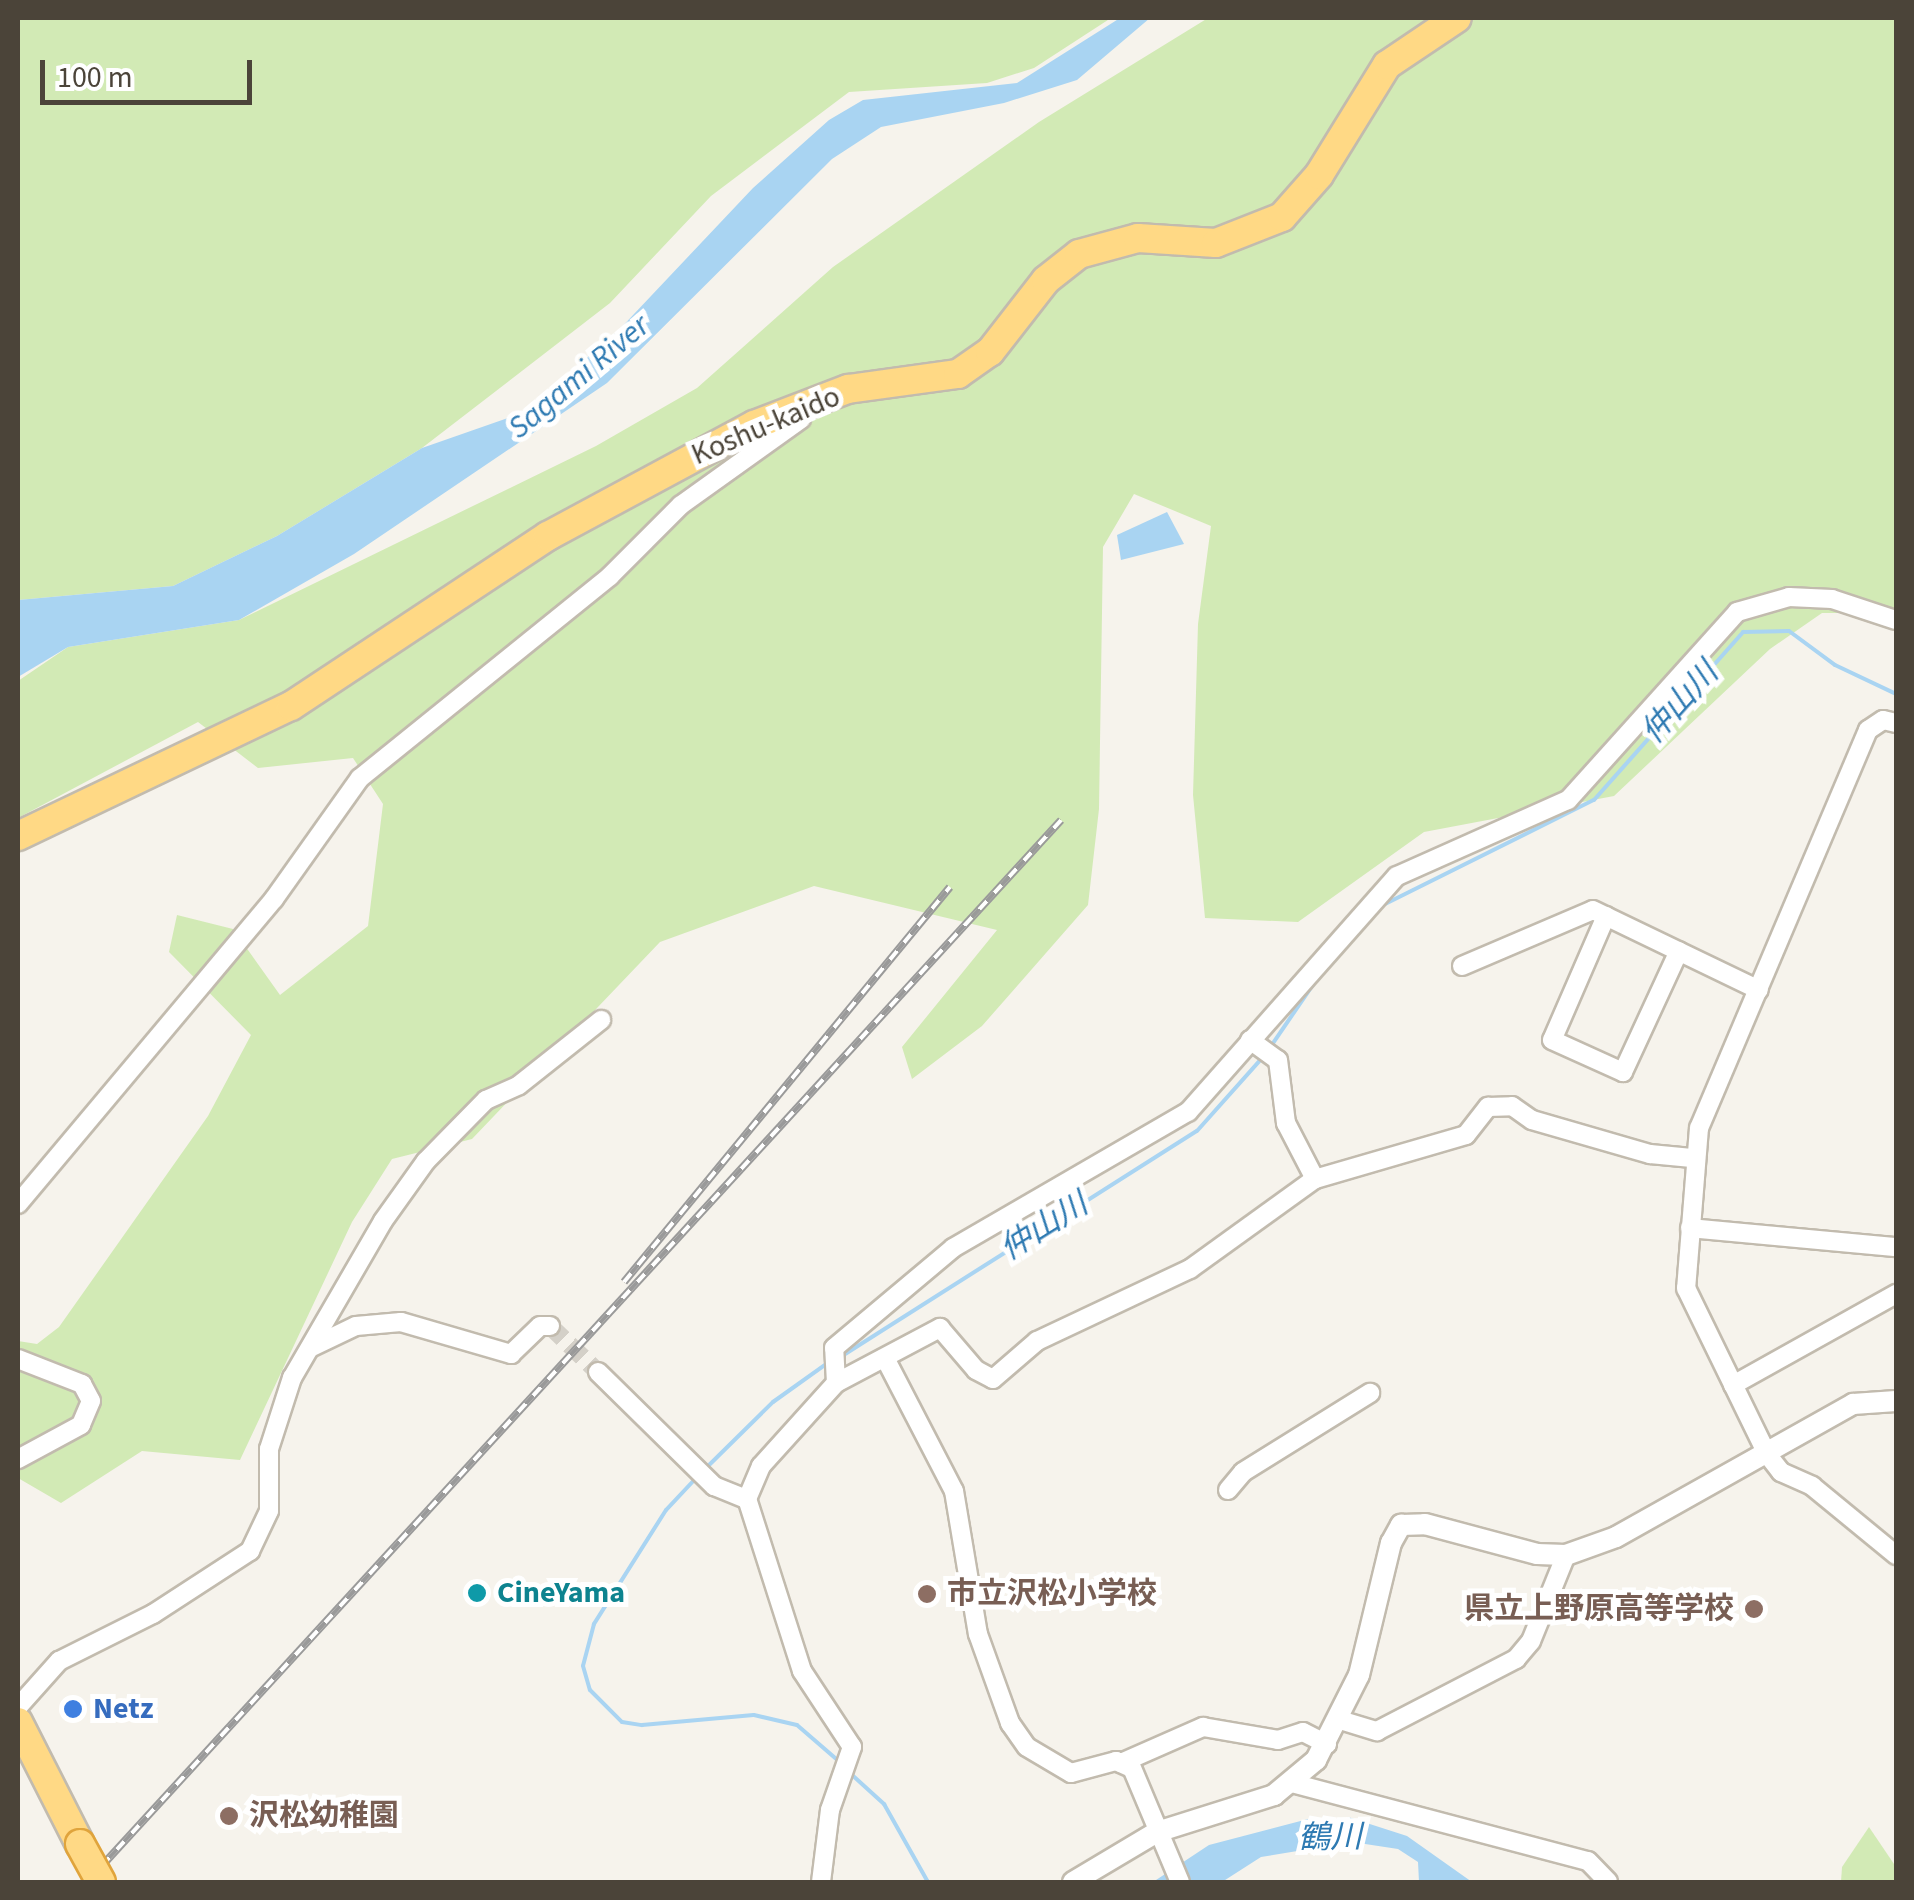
<!DOCTYPE html>
<meta charset="utf-8">
<style>
body{margin:0}
#map{position:relative;width:1914px;height:1900px;overflow:hidden;background:#f6f3ec;font-family:"Source Sans 3","Noto Sans JP",sans-serif}
div>[style]{position:absolute}
.green>*{inset:0;background:#d2eab5}
.water>*{inset:0;background:#a9d4f2}
.stream>*{height:4px;margin:-2px;padding:0 2px;transform-origin:2px;border-radius:2px;background:#a9d4f2}
.minor-tunnel>*{height:18px;margin-top:-9px;transform-origin:0;background:repeating-linear-gradient(90deg,#d4d0c8 0 18px,transparent 0 27px)}
.roads{filter:drop-shadow(2px 0 #c2bbae) drop-shadow(-2px 0 #c2bbae) drop-shadow(0 2px #c2bbae) drop-shadow(0 -2px #c2bbae)}
.minor>*{height:18px;margin:-9px;padding:0 9px;transform-origin:9px;border-radius:9px;background:#fff}
.tertiary>*{height:20px;margin:-10px;padding:0 10px;transform-origin:10px;border-radius:10px;background:#fff}
.trunk>*{height:28px;margin:-14px;padding:0 14px;transform-origin:14px;border-radius:14px;background:#ffd985}
.rail>*{height:8px;margin-top:-4px;transform-origin:0;background:repeating-linear-gradient(90deg,#fff 0 11px,#9a9a9a 0 22px);box-sizing:border-box;border-block:2px solid #9a9a9a}
.bridges{filter:drop-shadow(2px 0 #e0a43c) drop-shadow(-2px 0 #e0a43c) drop-shadow(0 2px #e0a43c) drop-shadow(0 -2px #e0a43c)}
.trunk-bridge>*{height:28px;margin:-14px;padding:0 14px;transform-origin:14px;border-radius:14px;background:#ffd985}
.dots>*{width:28px;height:28px;translate:-50% -50%;box-sizing:border-box;border:5px solid #fff;border-radius:50%}
span{translate:-50% -50%;white-space:nowrap;text-align:center;line-height:1.15;-webkit-text-stroke:10px #fff;paint-order:stroke}
.street-label{font-size:30px;color:#4b4439}
.culture-label{font-size:30px;color:#0d838f;font-weight:700}
.left{translate:0 -50%;text-align:left}
.education-label{font-size:30px;color:#785e54;font-weight:700}
.right{translate:-100% -50%;text-align:right}
.shop-label{font-size:30px;color:#366cbe;font-weight:700}
.water-label{font-size:32px;color:#2e7ab2;font-style:italic}
.frame{position:absolute;inset:0;border:20px solid #4b4439;pointer-events:none}
.scale{position:absolute;left:40px;top:60px;width:212px;height:45px;box-sizing:border-box;border:5px solid #4b4439;border-top:0;padding-left:12px;font-size:30px;line-height:35px;white-space:nowrap;color:#4b4439;-webkit-text-stroke:8px #fff;paint-order:stroke}
</style>
<div id="map">
<div class="green">
<i style="clip-path:polygon(18px 18px,1111px 18px,1034px 68px,987px 83px,849px 92px,711px 196px,610px 303px,422px 448px,277px 536px,173px 586px,18px 600px)"></i>
<i style="clip-path:polygon(1208px 18px,1896px 18px,1896px 613px,1822px 613px,1770px 649px,1614px 796px,1424px 832px,1298px 922px,1205px 918px,1193px 795px,1198px 624px,1211px 526px,1134px 494px,1103px 547px,1099px 809px,1088px 905px,982px 1026px,912px 1079px,902px 1047px,997px 930px,814px 886px,660px 942px,472px 1139px,392px 1159px,352px 1222px,240px 1460px,142px 1451px,61px 1503px,18px 1478px,18px 1341px,37px 1344px,59px 1327px,208px 1116px,251px 1035px,169px 952px,177px 915px,233px 929px,280px 995px,368px 926px,383px 804px,353px 758px,258px 768px,198px 722px,18px 818px,18px 681px,68px 647px,239px 620px,596px 446px,697px 388px,833px 267px,1039px 122px)"></i>
<i style="clip-path:polygon(1869px 1827px,1896px 1867px,1896px 1882px,1841px 1882px,1842px 1867px)"></i>
</div>
<div class="water">
<i style="clip-path:polygon(1120px 18px,1150px 18px,1077px 80px,1004px 103px,881px 127px,832px 159px,607px 383px,354px 554px,239px 620px,68px 647px,18px 677px,18px 600px,173px 586px,277px 536px,422px 448px,522px 413px,617px 332px,753px 188px,829px 120px,863px 100px,1017px 83px)"></i>
<i style="clip-path:polygon(1167px 512px,1184px 544px,1121px 560px,1117px 535px)"></i>
<i style="clip-path:polygon(1348px 1817px,1407px 1836px,1472px 1882px,1419px 1882px,1418px 1862px,1398px 1849px,1352px 1842px,1261px 1857px,1222px 1882px,1153px 1882px,1209px 1845px,1312px 1818px,1341px 1826px)"></i>
</div>
<div class="stream">
<i style="left:1381px;top:906px;width:238px;rotate:-26.5deg"></i>
<i style="left:1594px;top:800px;width:225px;rotate:-48.4deg"></i>
<i style="left:1743px;top:632px;width:46px;rotate:-1.2deg"></i>
<i style="left:1789px;top:631px;width:57px;rotate:36.5deg"></i>
<i style="left:1835px;top:665px;width:68px;rotate:25.4deg"></i>
<i style="left:1271px;top:1046px;width:85px;rotate:-55.6deg"></i>
<i style="left:842px;top:1356px;width:420px;rotate:-32.4deg"></i>
<i style="left:1197px;top:1131px;width:98px;rotate:-48.3deg"></i>
<i style="left:704px;top:1470px;width:97px;rotate:-44.6deg"></i>
<i style="left:773px;top:1402px;width:69px;rotate:-35.5deg"></i>
<i style="left:697px;top:1477px;width:45px;rotate:133.2deg"></i>
<i style="left:666px;top:1510px;width:135px;rotate:122.3deg"></i>
<i style="left:594px;top:1624px;width:43px;rotate:104.7deg"></i>
<i style="left:583px;top:1666px;width:25px;rotate:74deg"></i>
<i style="left:590px;top:1690px;width:45px;rotate:45deg"></i>
<i style="left:622px;top:1722px;width:20px;rotate:9deg"></i>
<i style="left:642px;top:1725px;width:112px;rotate:-5.1deg"></i>
<i style="left:754px;top:1715px;width:44px;rotate:13.1deg"></i>
<i style="left:797px;top:1725px;width:58px;rotate:40.8deg"></i>
<i style="left:851px;top:1774px;width:45px;rotate:42.3deg"></i>
<i style="left:884px;top:1804px;width:90px;rotate:60.6deg"></i>
</div>
<div class="minor-tunnel">
<i style="left:550px;top:1326px;width:66px;rotate:43.8deg"></i>
</div>
<div class="roads">
<div class="minor">
<i style="left:1896px;top:723px;width:13px;rotate:-167deg"></i>
<i style="left:1883px;top:720px;width:18px;rotate:146deg"></i>
<i style="left:1868px;top:730px;width:432px;rotate:113deg"></i>
<i style="left:1699px;top:1128px;width:161px;rotate:94.6deg"></i>
<i style="left:1686px;top:1288px;width:185px;rotate:64deg"></i>
<i style="left:1767px;top:1454px;width:23px;rotate:52deg"></i>
<i style="left:1781px;top:1472px;width:34px;rotate:24deg"></i>
<i style="left:1812px;top:1486px;width:109px;rotate:39.4deg"></i>
<i style="left:1606px;top:916px;width:135px;rotate:113.5deg"></i>
<i style="left:1552px;top:1040px;width:78px;rotate:24.3deg"></i>
<i style="left:1623px;top:1072px;width:133px;rotate:-65.2deg"></i>
<i style="left:1462px;top:966px;width:142px;rotate:-23.1deg"></i>
<i style="left:1593px;top:910px;width:184px;rotate:25.7deg"></i>
<i style="left:1250px;top:1040px;width:34px;rotate:36deg"></i>
<i style="left:1278px;top:1060px;width:64px;rotate:82.8deg"></i>
<i style="left:1286px;top:1123px;width:63px;rotate:62.6deg"></i>
<i style="left:18px;top:1204px;width:398px;rotate:-50deg"></i>
<i style="left:274px;top:899px;width:148px;rotate:-54.6deg"></i>
<i style="left:360px;top:778px;width:321px;rotate:-38.9deg"></i>
<i style="left:610px;top:576px;width:100px;rotate:-45deg"></i>
<i style="left:681px;top:505px;width:148px;rotate:-35.6deg"></i>
<i style="left:1690px;top:1228px;width:207px;rotate:5.3deg"></i>
<i style="left:310px;top:1348px;width:51px;rotate:-25.6deg"></i>
<i style="left:356px;top:1326px;width:45px;rotate:-5.1deg"></i>
<i style="left:401px;top:1322px;width:115px;rotate:16.2deg"></i>
<i style="left:511px;top:1354px;width:40px;rotate:-44deg"></i>
<i style="left:540px;top:1326px;width:10px"></i>
<i style="left:885px;top:1358px;width:150px;rotate:62.6deg"></i>
<i style="left:954px;top:1491px;width:145px;rotate:80.5deg"></i>
<i style="left:978px;top:1634px;width:95px;rotate:70.2deg"></i>
<i style="left:1010px;top:1723px;width:29px;rotate:55deg"></i>
<i style="left:1027px;top:1747px;width:51px;rotate:30.6deg"></i>
<i style="left:1071px;top:1773px;width:47px;rotate:-14.9deg"></i>
<i style="left:1116px;top:1761px;width:17px;rotate:24deg"></i>
<i style="left:1132px;top:1768px;width:124px;rotate:67.2deg"></i>
<i style="left:18px;top:1359px;width:69px;rotate:21.3deg"></i>
<i style="left:82px;top:1384px;width:19px;rotate:62deg"></i>
<i style="left:91px;top:1401px;width:26px;rotate:113deg"></i>
<i style="left:81px;top:1425px;width:72px;rotate:151.6deg"></i>
<i style="left:598px;top:1372px;width:163px;rotate:44.5deg"></i>
<i style="left:714px;top:1486px;width:35px;rotate:22deg"></i>
<i style="left:836px;top:1383px;width:35px;rotate:-93deg"></i>
<i style="left:834px;top:1348px;width:155px;rotate:-40deg"></i>
<i style="left:953px;top:1248px;width:272px;rotate:-30.1deg"></i>
<i style="left:1188px;top:1112px;width:315px;rotate:-48.5deg"></i>
<i style="left:1397px;top:876px;width:187px;rotate:-24deg"></i>
<i style="left:1568px;top:800px;width:253px;rotate:-48deg"></i>
<i style="left:1737px;top:612px;width:54px;rotate:-16.1deg"></i>
<i style="left:1789px;top:597px;width:43px;rotate:2.7deg"></i>
<i style="left:1832px;top:599px;width:67px;rotate:18.2deg"></i>
<i style="left:1733px;top:1385px;width:187px;rotate:-29.2deg"></i>
<i style="left:1228px;top:1490px;width:23px;rotate:-50deg"></i>
<i style="left:1243px;top:1472px;width:150px;rotate:-31.9deg"></i>
<i style="left:18px;top:1707px;width:62px;rotate:-48.3deg"></i>
<i style="left:59px;top:1661px;width:105px;rotate:-26.6deg"></i>
<i style="left:153px;top:1614px;width:116px;rotate:-33deg"></i>
<i style="left:250px;top:1551px;width:44px;rotate:-64.6deg"></i>
<i style="left:269px;top:1511px;width:62px;rotate:-90deg"></i>
<i style="left:269px;top:1449px;width:75px;rotate:-72.1deg"></i>
<i style="left:292px;top:1378px;width:181px;rotate:-59.9deg"></i>
<i style="left:383px;top:1221px;width:74px;rotate:-54.4deg"></i>
<i style="left:426px;top:1161px;width:86px;rotate:-45.5deg"></i>
<i style="left:486px;top:1100px;width:36px;rotate:-24deg"></i>
<i style="left:519px;top:1085px;width:105px;rotate:-38.4deg"></i>
<i style="left:1340px;top:1720px;width:39px;rotate:17deg"></i>
<i style="left:1377px;top:1731px;width:157px;rotate:-27.4deg"></i>
<i style="left:1516px;top:1659px;width:23px;rotate:-50deg"></i>
<i style="left:1531px;top:1641px;width:93px;rotate:-67.9deg"></i>
<i style="left:1121px;top:1763px;width:90px;rotate:-23.7deg"></i>
<i style="left:1203px;top:1727px;width:76px;rotate:9.8deg"></i>
<i style="left:1278px;top:1740px;width:26px;rotate:-18deg"></i>
<i style="left:1303px;top:1732px;width:27px;rotate:27deg"></i>
<i style="left:1292px;top:1783px;width:306px;rotate:14.8deg"></i>
<i style="left:1588px;top:1861px;width:29px;rotate:46deg"></i>
<i style="left:821px;top:1882px;width:73px;rotate:-82.9deg"></i>
<i style="left:830px;top:1810px;width:67px;rotate:-70.8deg"></i>
<i style="left:852px;top:1747px;width:91px;rotate:-123.3deg"></i>
<i style="left:802px;top:1671px;width:181px;rotate:-107.7deg"></i>
<i style="left:747px;top:1499px;width:36px;rotate:-67deg"></i>
<i style="left:761px;top:1466px;width:112px;rotate:-47.9deg"></i>
<i style="left:836px;top:1383px;width:118px;rotate:-27.9deg"></i>
<i style="left:940px;top:1328px;width:55px;rotate:49.4deg"></i>
<i style="left:976px;top:1370px;width:19px;rotate:28deg"></i>
<i style="left:993px;top:1379px;width:58px;rotate:-40.8deg"></i>
<i style="left:1037px;top:1341px;width:169px;rotate:-25.2deg"></i>
<i style="left:1190px;top:1269px;width:154px;rotate:-35.8deg"></i>
<i style="left:1315px;top:1179px;width:157px;rotate:-16.2deg"></i>
<i style="left:1466px;top:1135px;width:36px;rotate:-52deg"></i>
<i style="left:1488px;top:1107px;width:24px;rotate:-2deg"></i>
<i style="left:1512px;top:1106px;width:24px;rotate:35deg"></i>
<i style="left:1532px;top:1120px;width:123px;rotate:16.1deg"></i>
<i style="left:1650px;top:1154px;width:42px;rotate:5.4deg"></i>
</div>
<div class="tertiary">
<i style="left:1073px;top:1882px;width:98px;rotate:-30.8deg"></i>
<i style="left:1157px;top:1832px;width:123px;rotate:-17.5deg"></i>
<i style="left:1274px;top:1795px;width:55px;rotate:-39.8deg"></i>
<i style="left:1316px;top:1760px;width:95px;rotate:-63.2deg"></i>
<i style="left:1359px;top:1675px;width:136px;rotate:-76.4deg"></i>
<i style="left:1391px;top:1543px;width:21px;rotate:-61deg"></i>
<i style="left:1401px;top:1525px;width:24px;rotate:-2deg"></i>
<i style="left:1425px;top:1524px;width:116px;rotate:15deg"></i>
<i style="left:1537px;top:1554px;width:29px;rotate:2deg"></i>
<i style="left:1566px;top:1555px;width:53px;rotate:-19.8deg"></i>
<i style="left:1616px;top:1537px;width:272px;rotate:-29.3deg"></i>
<i style="left:1853px;top:1404px;width:43px;rotate:-4deg"></i>
</div>
<div class="trunk">
<i style="left:18px;top:836px;width:302px;rotate:-25.5deg"></i>
<i style="left:291px;top:706px;width:308px;rotate:-33.5deg"></i>
<i style="left:548px;top:536px;width:234px;rotate:-28.3deg"></i>
<i style="left:754px;top:425px;width:101px;rotate:-21deg"></i>
<i style="left:848px;top:389px;width:111px;rotate:-7.8deg"></i>
<i style="left:958px;top:374px;width:39px;rotate:-35deg"></i>
<i style="left:990px;top:352px;width:91px;rotate:-52.1deg"></i>
<i style="left:1046px;top:280px;width:42px;rotate:-38.2deg"></i>
<i style="left:1079px;top:254px;width:61px;rotate:-15.2deg"></i>
<i style="left:1138px;top:238px;width:78px;rotate:3.7deg"></i>
<i style="left:1216px;top:243px;width:71px;rotate:-21.5deg"></i>
<i style="left:1282px;top:217px;width:56px;rotate:-48.6deg"></i>
<i style="left:1319px;top:175px;width:129px;rotate:-58.3deg"></i>
<i style="left:1387px;top:65px;width:84px;rotate:-33.9deg"></i>
<i style="left:18px;top:1722px;width:137px;rotate:63.1deg"></i>
</div>
</div>
<div class="rail">
<i style="left:624px;top:1282px;width:512px;rotate:-50.47deg"></i>
<i style="left:87px;top:1882px;width:1441px;rotate:-47.47deg"></i>
</div>
<div class="bridges">
<div class="trunk-bridge">
<i style="left:80px;top:1844px;width:43px;rotate:61.1deg"></i>
</div>
</div>
<div class="dots">
<i style="left:477px;top:1593px;background:#0f9aa8"></i>
<i style="left:927px;top:1594px;background:#8d6e63"></i>
<i style="left:1754px;top:1609px;background:#8d6e63"></i>
<i style="left:73px;top:1709px;background:#3f7fe0"></i>
<i style="left:229px;top:1816px;background:#8d6e63"></i>
</div>
<div class="street-label">
<span style="left:766px;top:426px;rotate:-23deg">Koshu-kaido</span>
</div>
<div class="culture-label">
<span class="left" style="left:497px;top:1593px">CineYama</span>
</div>
<div class="education-label">
<span class="left" style="left:947px;top:1594px">市立沢松小学校</span>
<span class="right" style="left:1734px;top:1609px">県立上野原高等学校</span>
<span class="left" style="left:249px;top:1816px">沢松幼稚園</span>
</div>
<div class="shop-label">
<span class="left" style="left:93px;top:1709px">Netz</span>
</div>
<div class="water-label">
<span style="left:579px;top:377px;rotate:-40deg">Sagami River</span>
<span style="left:1680px;top:703px;rotate:-48deg">仲山川</span>
<span style="left:1044px;top:1227px;rotate:-32deg">仲山川</span>
<span style="left:1330px;top:1838px;rotate:-1deg">鶴川</span>
</div>
<div class="frame"></div>
<div class="scale">100 m</div>
</div>
